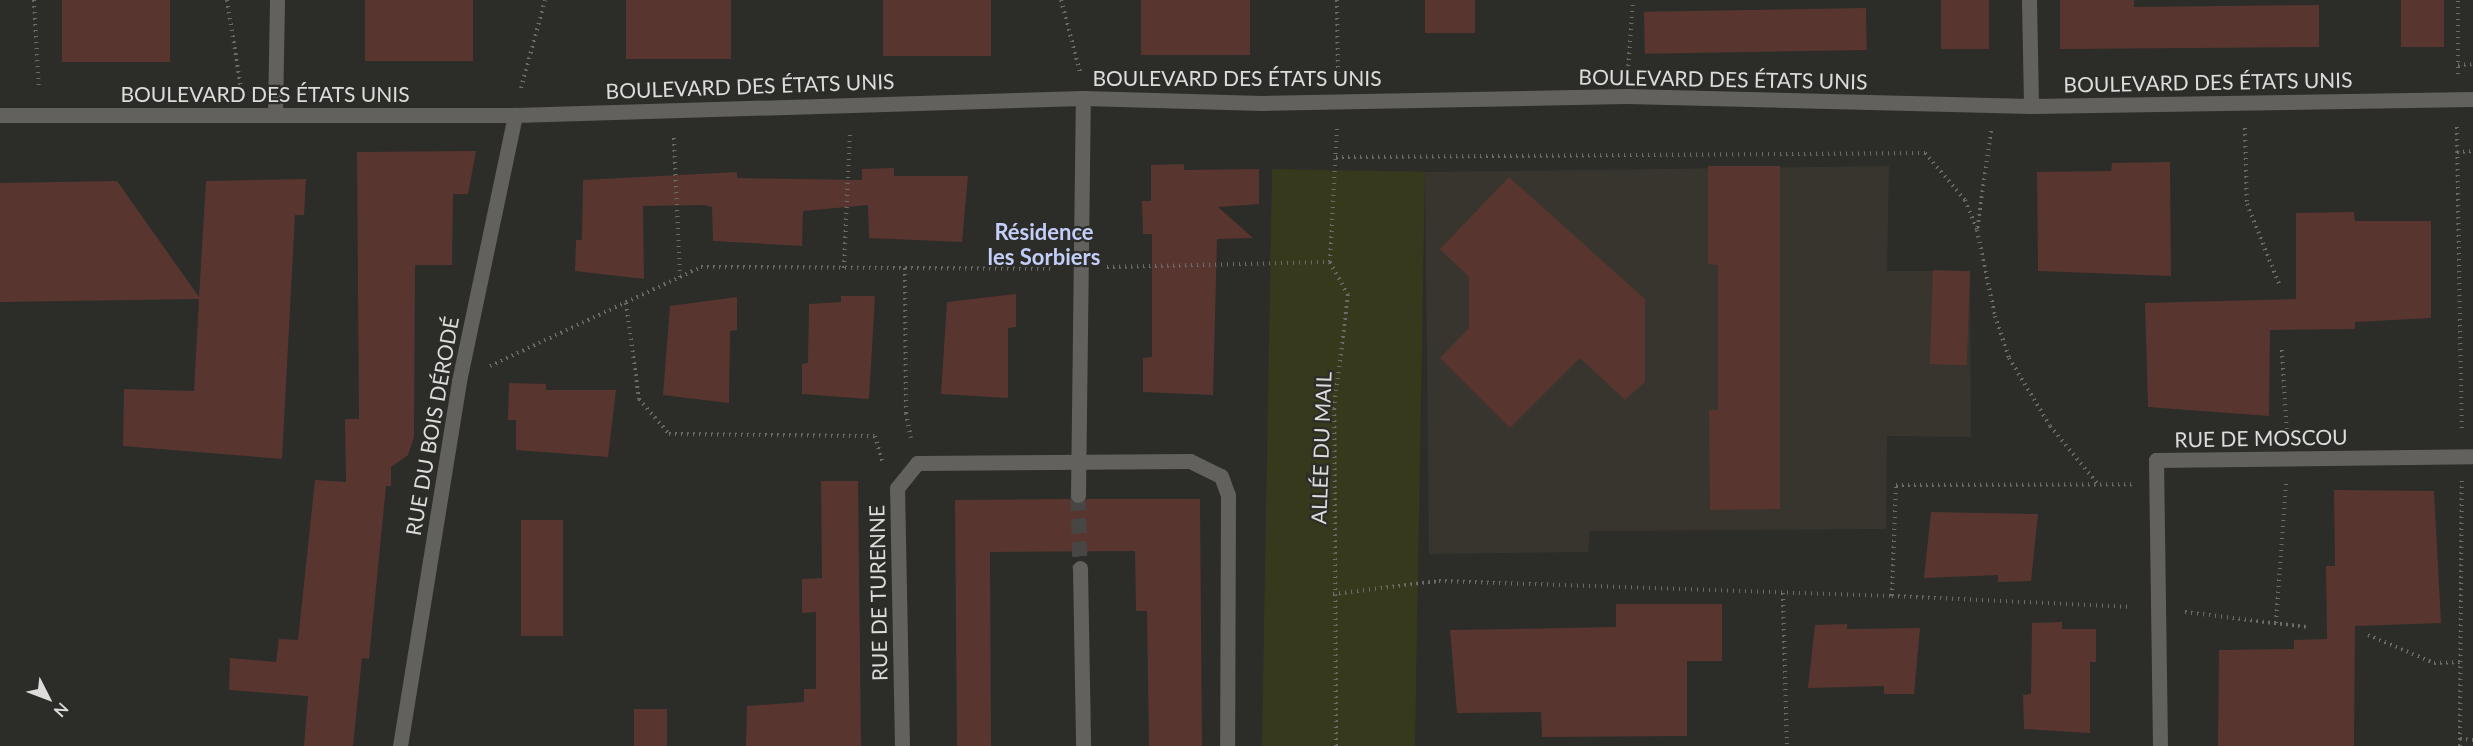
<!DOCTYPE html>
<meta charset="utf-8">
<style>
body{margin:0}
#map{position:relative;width:2473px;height:746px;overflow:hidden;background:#2c2c29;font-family:Lato,sans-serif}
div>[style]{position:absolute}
.built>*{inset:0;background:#37352d}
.green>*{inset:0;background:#37391c;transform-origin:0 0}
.building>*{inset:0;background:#58362f;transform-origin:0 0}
.minor-tunnel>*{height:15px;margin-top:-7.5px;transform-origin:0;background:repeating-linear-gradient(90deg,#474644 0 15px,transparent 0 23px)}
.path>*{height:4px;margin-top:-2px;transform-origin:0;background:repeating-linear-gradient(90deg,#6b6b68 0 1.5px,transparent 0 6px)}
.minor>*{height:15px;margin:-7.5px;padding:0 7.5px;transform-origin:7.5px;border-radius:7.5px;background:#62615e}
.tertiary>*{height:15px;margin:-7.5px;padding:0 7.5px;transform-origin:7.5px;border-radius:7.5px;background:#62615e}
span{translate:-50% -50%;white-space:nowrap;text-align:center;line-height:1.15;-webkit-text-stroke:4.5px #2c2c29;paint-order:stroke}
.street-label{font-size:21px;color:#dddcdb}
.neighbourhood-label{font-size:22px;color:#c3cff9;font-weight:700}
.north{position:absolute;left:18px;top:668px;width:60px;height:60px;-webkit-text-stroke:4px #2c2c29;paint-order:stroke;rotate:132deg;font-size:16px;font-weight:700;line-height:24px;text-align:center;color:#dddcdb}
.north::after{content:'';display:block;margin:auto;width:21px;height:27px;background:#dddcdb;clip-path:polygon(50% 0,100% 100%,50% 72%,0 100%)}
</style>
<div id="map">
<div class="built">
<i style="clip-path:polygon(1889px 166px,1887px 271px,1970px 271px,1971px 437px,1887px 436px,1886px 529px,1590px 531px,1588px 552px,1429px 554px,1425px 172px)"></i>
</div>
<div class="green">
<i style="left:1272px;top:169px;width:153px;height:577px;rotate:1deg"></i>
</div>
<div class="building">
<i style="left:62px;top:0;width:108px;height:62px"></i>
<i style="left:365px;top:0;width:108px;height:61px"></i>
<i style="left:626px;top:0;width:105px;height:59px"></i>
<i style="left:883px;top:0;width:108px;height:56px"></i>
<i style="left:1141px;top:0;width:109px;height:55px"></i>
<i style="left:1425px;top:0;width:50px;height:33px"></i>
<i style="left:1941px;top:0;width:48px;height:49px"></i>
<i style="clip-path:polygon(2060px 0,2134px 0,2134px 7px,2319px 5px,2319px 47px,2060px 49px)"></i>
<i style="left:2401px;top:0;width:43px;height:47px"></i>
<i style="left:1866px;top:8px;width:42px;height:222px;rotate:89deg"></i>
<i style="clip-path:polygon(476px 151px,468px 194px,453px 194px,452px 265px,415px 265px,414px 437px,408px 455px,391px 467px,391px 486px,386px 486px,369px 659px,362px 658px,353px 746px,304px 746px,308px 696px,229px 690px,230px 658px,276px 662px,279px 639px,298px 640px,315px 480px,346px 482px,345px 419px,359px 419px,357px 152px)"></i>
<i style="clip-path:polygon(2170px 162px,2171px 276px,2038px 271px,2037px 172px,2111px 171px,2112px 163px)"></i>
<i style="clip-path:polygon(1184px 164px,1184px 170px,1259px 169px,1259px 204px,1218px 207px,1253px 238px,1217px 239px,1213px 395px,1143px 392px,1143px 358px,1152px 357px,1152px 234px,1143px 234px,1142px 201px,1151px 201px,1151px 165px)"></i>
<i style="clip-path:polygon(1708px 166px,1780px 166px,1780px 509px,1710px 510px,1709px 410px,1718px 410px,1718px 265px,1708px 264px)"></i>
<i style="clip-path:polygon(894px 168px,894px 176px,968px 176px,962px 242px,869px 238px,868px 205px,803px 211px,802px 246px,713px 241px,712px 207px,704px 205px,643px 206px,644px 279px,575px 271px,576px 240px,582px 240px,583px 180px,737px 172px,737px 178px,862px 180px,862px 169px)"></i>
<i style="clip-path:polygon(1509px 177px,1645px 299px,1645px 382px,1625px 400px,1580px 358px,1510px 428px,1440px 358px,1469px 328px,1469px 277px,1440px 249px)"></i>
<i style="clip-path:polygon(306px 179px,304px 215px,295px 215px,282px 459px,123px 446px,124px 389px,194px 391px,199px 299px,0 302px,0 183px,117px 181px,199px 297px,206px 181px)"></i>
<i style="clip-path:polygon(2354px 212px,2355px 221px,2431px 221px,2431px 318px,2355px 322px,2355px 329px,2270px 330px,2269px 416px,2148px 407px,2145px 303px,2296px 299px,2296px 213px)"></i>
<i style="left:1933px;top:270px;width:37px;height:94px;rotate:2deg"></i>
<i style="clip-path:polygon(1016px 294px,1016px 327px,1008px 328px,1008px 398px,941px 394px,947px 302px)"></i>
<i style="clip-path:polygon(841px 296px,875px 296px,869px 399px,802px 394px,802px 364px,808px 363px,809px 304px,841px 302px)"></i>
<i style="clip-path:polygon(737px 297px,737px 330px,730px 331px,729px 403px,663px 395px,670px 306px)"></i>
<i style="clip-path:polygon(509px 383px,546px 384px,546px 390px,616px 390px,608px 457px,516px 450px,516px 420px,508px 420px)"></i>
<i style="clip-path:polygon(821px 481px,858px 481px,861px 746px,746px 746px,747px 706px,804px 702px,804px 689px,816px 689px,816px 612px,802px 613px,802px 579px,822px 578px)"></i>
<i style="clip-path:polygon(2334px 490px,2434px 491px,2441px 623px,2355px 626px,2354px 746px,2218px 746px,2219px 650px,2294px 649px,2294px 640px,2327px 639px,2326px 566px,2335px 566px)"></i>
<i style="clip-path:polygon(1069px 499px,1078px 505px,1087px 499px,1200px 499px,1202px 746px,1149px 746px,1147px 611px,1136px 611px,1135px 551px,990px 552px,991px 746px,957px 746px,955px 500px)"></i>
<i style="clip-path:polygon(1931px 512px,2038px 514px,2031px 581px,1998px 582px,1998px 575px,1924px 578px)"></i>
<i style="left:563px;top:520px;width:116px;height:42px;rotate:90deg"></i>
<i style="clip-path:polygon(1616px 604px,1722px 604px,1722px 661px,1687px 661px,1687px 736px,1542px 737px,1541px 712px,1457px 713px,1450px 630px,1616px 627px)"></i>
<i style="clip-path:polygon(2062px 622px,2062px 629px,2096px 629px,2096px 662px,2090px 662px,2090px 733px,2024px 729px,2023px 695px,2031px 694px,2032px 623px)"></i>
<i style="clip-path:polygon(1847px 624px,1847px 629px,1920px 628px,1914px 694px,1884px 694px,1884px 686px,1808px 688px,1815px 625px)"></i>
<i style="left:634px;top:709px;width:33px;height:37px"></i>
</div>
<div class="minor-tunnel">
<i style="left:1078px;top:495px;width:73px;rotate:88.4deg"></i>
</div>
<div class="path">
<i style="left:34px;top:0;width:89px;rotate:86.8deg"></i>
<i style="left:227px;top:0;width:89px;rotate:81deg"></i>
<i style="left:1061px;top:0;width:74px;rotate:75.2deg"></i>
<i style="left:1337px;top:0;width:76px;rotate:89.2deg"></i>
<i style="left:2458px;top:65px;width:15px;rotate:-4deg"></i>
<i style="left:1628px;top:72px;width:72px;rotate:-86deg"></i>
<i style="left:2458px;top:74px;width:74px;rotate:-90deg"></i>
<i style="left:521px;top:88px;width:91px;rotate:-74.7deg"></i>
<i style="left:2457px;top:127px;width:304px;rotate:89.1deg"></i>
<i style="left:2245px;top:128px;width:76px;rotate:88.5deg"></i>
<i style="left:2247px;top:204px;width:86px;rotate:68.2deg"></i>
<i style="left:1991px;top:131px;width:100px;rotate:98deg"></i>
<i style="left:1977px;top:230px;width:88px;rotate:78.2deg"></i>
<i style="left:1995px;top:316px;width:44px;rotate:71.6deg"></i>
<i style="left:2009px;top:358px;width:79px;rotate:58.9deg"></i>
<i style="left:2050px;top:426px;width:74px;rotate:50.5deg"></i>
<i style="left:674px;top:138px;width:140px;rotate:87.5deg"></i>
<i style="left:2457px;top:152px;width:16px;rotate:-4deg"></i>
<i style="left:1336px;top:157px;width:589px;rotate:-0.39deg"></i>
<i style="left:1925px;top:153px;width:62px;rotate:49.6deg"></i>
<i style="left:1965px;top:200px;width:32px;rotate:68deg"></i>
<i style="left:1107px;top:267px;width:223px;rotate:-1.3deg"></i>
<i style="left:844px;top:268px;width:136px;rotate:-87.5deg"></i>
<i style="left:905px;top:268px;width:145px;rotate:89.6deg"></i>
<i style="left:906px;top:413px;width:25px;rotate:79deg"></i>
<i style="left:626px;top:303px;width:97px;rotate:82.3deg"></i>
<i style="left:639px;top:399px;width:46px;rotate:49.4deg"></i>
<i style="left:669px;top:434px;width:206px;rotate:0.6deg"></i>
<i style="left:875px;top:436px;width:29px;rotate:74deg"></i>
<i style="left:2282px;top:350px;width:84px;rotate:86.6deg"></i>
<i style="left:490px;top:366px;width:233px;rotate:-25.1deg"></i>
<i style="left:701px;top:267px;width:353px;rotate:0.3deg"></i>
<i style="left:1783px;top:593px;width:153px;rotate:88.5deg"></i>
<i style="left:1333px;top:594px;width:107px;rotate:-7deg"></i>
<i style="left:1439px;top:581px;width:453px;rotate:1.9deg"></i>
<i style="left:1892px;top:596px;width:111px;rotate:-87.9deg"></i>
<i style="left:1896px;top:485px;width:236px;rotate:-0.2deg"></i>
<i style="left:1892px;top:596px;width:240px;rotate:2.6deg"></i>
<i style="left:2185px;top:612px;width:122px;rotate:7.1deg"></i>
<i style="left:2276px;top:623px;width:140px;rotate:-85.9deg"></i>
<i style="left:2368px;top:635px;width:72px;rotate:23deg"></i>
<i style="left:2434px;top:663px;width:27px;rotate:-2deg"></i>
<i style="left:2460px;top:739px;width:13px;rotate:4deg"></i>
<i style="left:1336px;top:746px;width:337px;rotate:-90.3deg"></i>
<i style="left:1334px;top:409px;width:115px;rotate:-83deg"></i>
<i style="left:1348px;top:295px;width:38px;rotate:-119deg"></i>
<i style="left:1330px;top:262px;width:134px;rotate:-87deg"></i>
<i style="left:2460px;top:746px;width:265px;rotate:-89.6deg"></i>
</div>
<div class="minor">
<i style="left:2029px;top:0;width:106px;rotate:88.9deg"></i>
<i style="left:275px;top:115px;width:240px"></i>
<i style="left:515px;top:115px;width:568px;rotate:-1.71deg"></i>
<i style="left:1083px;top:98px;width:179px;rotate:1.6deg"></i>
<i style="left:1262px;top:103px;width:364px;rotate:-1.1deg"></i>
<i style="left:1626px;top:96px;width:405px;rotate:1.4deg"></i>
<i style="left:2031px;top:106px;width:442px;rotate:-0.9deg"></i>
<i style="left:1078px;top:495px;width:397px;rotate:-89.3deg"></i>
<i style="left:1080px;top:568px;width:178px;rotate:89deg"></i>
<i style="left:400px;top:746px;width:370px;rotate:-80.8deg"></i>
<i style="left:459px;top:381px;width:272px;rotate:-78.1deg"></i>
<i style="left:902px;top:746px;width:258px;rotate:-91.1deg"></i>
<i style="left:897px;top:488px;width:32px;rotate:-51deg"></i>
<i style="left:917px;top:463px;width:273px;rotate:-0.4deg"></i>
<i style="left:1190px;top:461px;width:34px;rotate:26deg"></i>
<i style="left:1221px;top:476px;width:20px;rotate:70deg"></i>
<i style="left:1228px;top:495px;width:251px;rotate:90.2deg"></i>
<i style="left:2160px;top:746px;width:286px;rotate:-90.8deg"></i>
<i style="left:2156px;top:460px;width:317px;rotate:-0.7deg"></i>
</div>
<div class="tertiary">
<i style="left:0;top:115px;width:275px"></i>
<i style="left:275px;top:115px;width:115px;rotate:-89deg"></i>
</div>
<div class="street-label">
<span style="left:1237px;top:78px">BOULEVARD DES ÉTATS UNIS</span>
<span style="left:1723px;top:79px;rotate:1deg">BOULEVARD DES ÉTATS UNIS</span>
<span style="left:2208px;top:82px;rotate:-1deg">BOULEVARD DES ÉTATS UNIS</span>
<span style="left:750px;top:86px;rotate:-2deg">BOULEVARD DES ÉTATS UNIS</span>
<span style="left:265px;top:94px">BOULEVARD DES ÉTATS UNIS</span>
<span style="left:432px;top:426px;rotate:-80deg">RUE DU BOIS DÉRODÉ</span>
<span style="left:2261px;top:438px;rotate:-1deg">RUE DE MOSCOU</span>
<span style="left:1321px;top:448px;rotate:-88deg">ALLÉE DU MAIL</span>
<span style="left:878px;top:593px;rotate:-91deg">RUE DE TURENNE</span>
</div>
<div class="neighbourhood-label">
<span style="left:1044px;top:244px">Résidence<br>les Sorbiers</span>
</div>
<div class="north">N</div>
</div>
